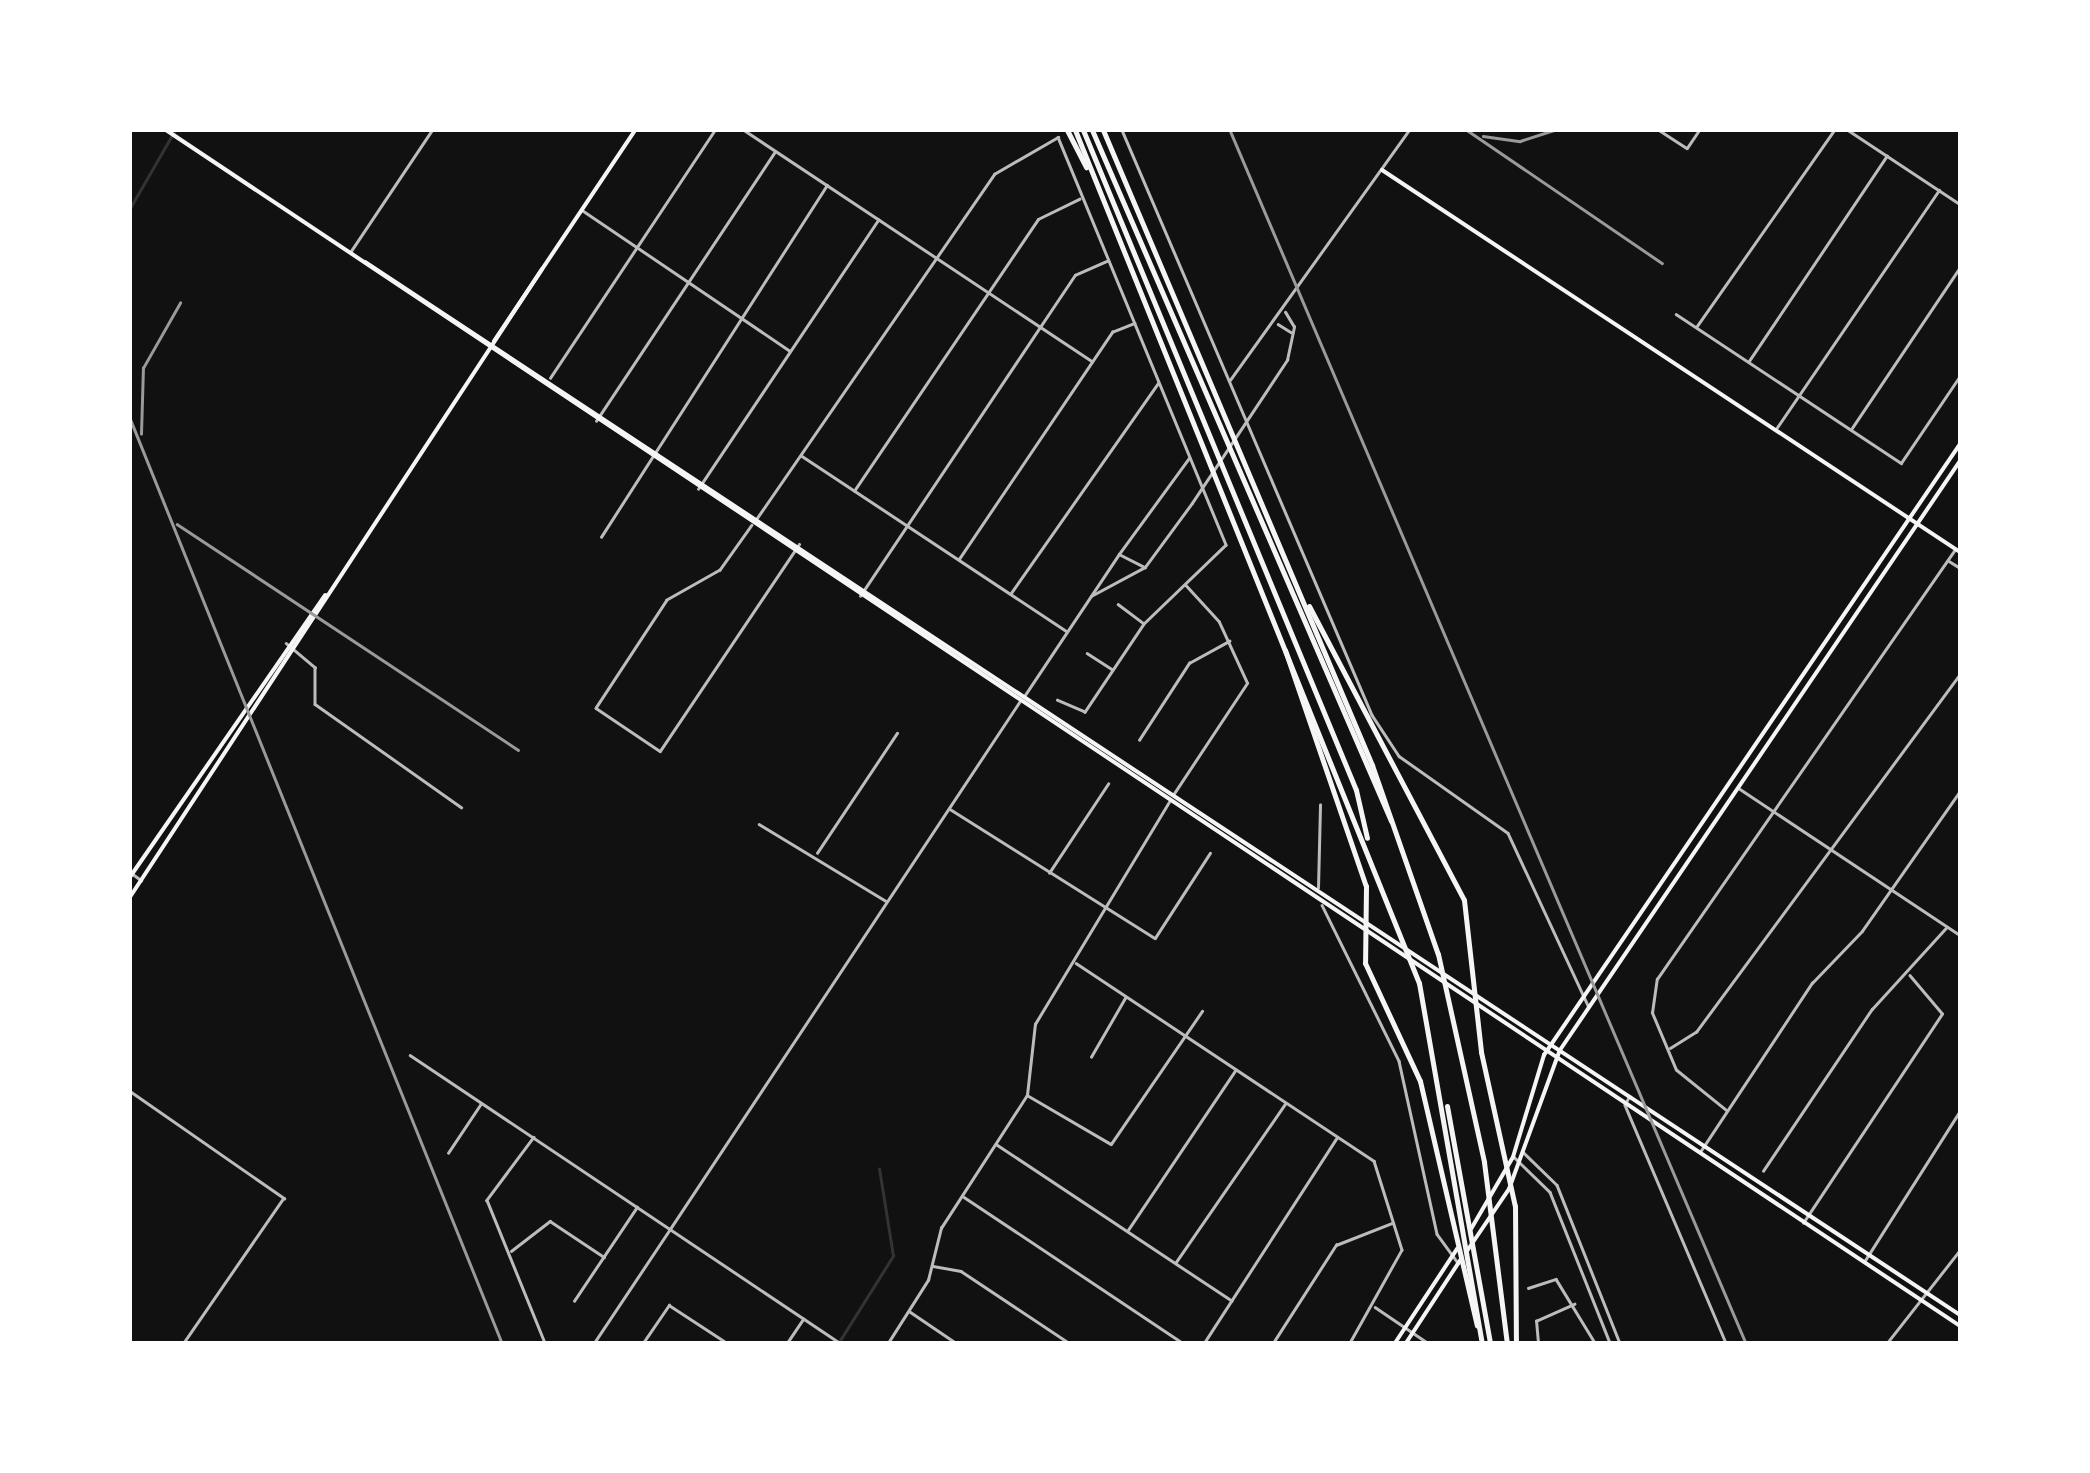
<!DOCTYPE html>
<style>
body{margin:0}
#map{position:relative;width:2090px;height:1473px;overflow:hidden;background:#111;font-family:"Archivo Narrow",sans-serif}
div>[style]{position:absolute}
.stream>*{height:2.5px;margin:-1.25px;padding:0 1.25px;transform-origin:1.25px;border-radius:1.25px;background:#333}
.minor>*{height:2.5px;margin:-1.25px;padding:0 1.25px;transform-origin:1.25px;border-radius:1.25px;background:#bcbcbc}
.tertiary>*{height:2.5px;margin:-1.25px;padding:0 1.25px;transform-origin:1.25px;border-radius:1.25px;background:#bcbcbc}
.secondary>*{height:4px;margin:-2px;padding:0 2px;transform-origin:2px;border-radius:2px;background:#f5f5f5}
.primary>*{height:4px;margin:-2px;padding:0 2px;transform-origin:2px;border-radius:2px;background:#f5f5f5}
.motorway>*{height:5px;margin:-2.5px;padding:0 2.5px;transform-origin:2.5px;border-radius:2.5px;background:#f5f5f5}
.rail>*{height:2.5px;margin:-1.25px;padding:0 1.25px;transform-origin:1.25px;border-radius:1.25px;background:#9a9a9a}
span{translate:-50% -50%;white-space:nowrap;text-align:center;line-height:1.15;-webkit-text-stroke:10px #fff;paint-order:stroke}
.frame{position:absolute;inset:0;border:132px solid #fff;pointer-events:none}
</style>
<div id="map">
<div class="stream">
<i style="left:130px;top:208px;width:90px;rotate:-60deg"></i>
<i style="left:839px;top:1342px;width:102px;rotate:-57.9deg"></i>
<i style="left:893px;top:1256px;width:88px;rotate:-99.1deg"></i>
</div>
<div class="minor">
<i style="left:744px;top:130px;width:418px;rotate:33.6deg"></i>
<i style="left:1659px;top:130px;width:33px;rotate:33deg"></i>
<i style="left:1687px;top:148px;width:22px;rotate:-56deg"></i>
<i style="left:1848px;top:130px;width:134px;rotate:33.5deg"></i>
<i style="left:582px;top:210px;width:250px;rotate:34.1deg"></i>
<i style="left:351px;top:251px;width:146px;rotate:-56.2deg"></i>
<i style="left:1676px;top:314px;width:270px;rotate:33.5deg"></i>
<i style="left:1901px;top:463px;width:105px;rotate:-55.9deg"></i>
<i style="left:1697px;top:326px;width:239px;rotate:-55deg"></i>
<i style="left:1749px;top:361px;width:247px;rotate:-56.1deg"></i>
<i style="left:550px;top:378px;width:298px;rotate:-56.4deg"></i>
<i style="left:596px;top:421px;width:323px;rotate:-56.4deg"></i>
<i style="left:1852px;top:428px;width:194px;rotate:-56.1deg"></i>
<i style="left:1776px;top:429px;width:289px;rotate:-55.7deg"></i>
<i style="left:802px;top:456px;width:317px;rotate:33.5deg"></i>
<i style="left:698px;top:489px;width:324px;rotate:-56.2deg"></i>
<i style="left:854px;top:491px;width:328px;rotate:-55.9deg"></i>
<i style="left:1038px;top:219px;width:46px;rotate:-26deg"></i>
<i style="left:757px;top:518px;width:418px;rotate:-55.4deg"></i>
<i style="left:994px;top:174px;width:74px;rotate:-30deg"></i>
<i style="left:1058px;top:137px;width:441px;rotate:67.6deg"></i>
<i style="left:1226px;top:545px;width:114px;rotate:136.1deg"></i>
<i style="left:1144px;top:624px;width:106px;rotate:123.8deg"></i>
<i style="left:1085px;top:712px;width:30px;rotate:-157deg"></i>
<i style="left:752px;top:525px;width:55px;rotate:125.4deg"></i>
<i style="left:720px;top:570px;width:61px;rotate:150.5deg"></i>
<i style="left:667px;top:600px;width:129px;rotate:123.3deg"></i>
<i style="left:596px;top:708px;width:77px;rotate:33.9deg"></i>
<i style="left:660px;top:751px;width:249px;rotate:-56.1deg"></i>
<i style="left:601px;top:537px;width:418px;rotate:-57.3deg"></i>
<i style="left:1119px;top:554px;width:119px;rotate:-53.9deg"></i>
<i style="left:959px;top:559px;width:274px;rotate:-56deg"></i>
<i style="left:1112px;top:332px;width:24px;rotate:-22deg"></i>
<i style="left:1949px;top:561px;width:13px;rotate:32deg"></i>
<i style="left:1011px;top:593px;width:256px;rotate:-55deg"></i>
<i style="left:860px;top:596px;width:386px;rotate:-56.2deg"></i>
<i style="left:1075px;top:275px;width:35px;rotate:-24deg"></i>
<i style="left:1118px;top:604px;width:31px;rotate:37deg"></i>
<i style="left:286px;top:643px;width:38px;rotate:40deg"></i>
<i style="left:315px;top:667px;width:37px;rotate:90deg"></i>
<i style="left:315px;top:704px;width:179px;rotate:35.2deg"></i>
<i style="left:1087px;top:653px;width:30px;rotate:33deg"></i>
<i style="left:1139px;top:740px;width:92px;rotate:-57deg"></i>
<i style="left:1189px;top:663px;width:46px;rotate:-28.8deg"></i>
<i style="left:1173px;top:795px;width:134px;rotate:-56.5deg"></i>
<i style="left:1247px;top:683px;width:67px;rotate:-114.7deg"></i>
<i style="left:1219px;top:622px;width:49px;rotate:-132.5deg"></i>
<i style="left:950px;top:809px;width:242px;rotate:32.2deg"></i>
<i style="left:1155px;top:938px;width:101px;rotate:-57.1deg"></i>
<i style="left:759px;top:824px;width:149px;rotate:31.2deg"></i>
<i style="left:817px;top:853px;width:144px;rotate:-56.3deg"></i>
<i style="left:1049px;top:873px;width:107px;rotate:-56.5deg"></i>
<i style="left:1318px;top:888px;width:83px;rotate:-88.6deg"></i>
<i style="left:1076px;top:963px;width:358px;rotate:33.6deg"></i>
<i style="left:1374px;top:1161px;width:93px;rotate:72.5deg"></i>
<i style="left:1402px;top:1250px;width:107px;rotate:119.2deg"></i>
<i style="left:1670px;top:1048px;width:31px;rotate:-32deg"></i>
<i style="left:1696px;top:1032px;width:445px;rotate:-53.6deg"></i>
<i style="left:410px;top:1055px;width:518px;rotate:33.81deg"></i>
<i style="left:1091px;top:1057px;width:68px;rotate:-60deg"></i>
<i style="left:130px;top:1091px;width:188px;rotate:34.8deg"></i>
<i style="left:284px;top:1198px;width:176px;rotate:124.6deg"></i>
<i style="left:1027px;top:1095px;width:97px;rotate:30.3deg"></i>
<i style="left:1111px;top:1144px;width:161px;rotate:-55.6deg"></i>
<i style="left:1727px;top:1111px;width:65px;rotate:-141.2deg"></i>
<i style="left:1676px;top:1070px;width:62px;rotate:-112.8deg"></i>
<i style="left:1652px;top:1013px;width:34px;rotate:-82deg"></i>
<i style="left:1657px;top:979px;width:521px;rotate:-55.24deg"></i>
<i style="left:534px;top:1137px;width:79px;rotate:126.7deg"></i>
<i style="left:487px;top:1200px;width:154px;rotate:67.9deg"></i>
<i style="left:996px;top:1144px;width:283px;rotate:33.6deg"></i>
<i style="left:1700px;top:1152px;width:203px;rotate:-56.5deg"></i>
<i style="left:1812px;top:983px;width:72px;rotate:-46.1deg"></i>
<i style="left:1862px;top:931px;width:171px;rotate:-55deg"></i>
<i style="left:448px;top:1153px;width:58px;rotate:-56.3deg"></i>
<i style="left:1763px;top:1171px;width:195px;rotate:-56.1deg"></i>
<i style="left:1872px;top:1009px;width:110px;rotate:-47.6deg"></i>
<i style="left:964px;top:1197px;width:263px;rotate:33.7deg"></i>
<i style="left:1803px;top:1223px;width:251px;rotate:-56.4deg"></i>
<i style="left:1942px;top:1014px;width:50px;rotate:-130.1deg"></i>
<i style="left:1128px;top:1230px;width:192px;rotate:-56.1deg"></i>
<i style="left:511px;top:1251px;width:49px;rotate:-37.6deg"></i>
<i style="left:550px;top:1221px;width:65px;rotate:33.7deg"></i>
<i style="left:1176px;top:1262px;width:192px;rotate:-55.4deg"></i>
<i style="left:1864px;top:1262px;width:179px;rotate:-57.6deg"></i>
<i style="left:933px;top:1266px;width:28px;rotate:10deg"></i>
<i style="left:961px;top:1271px;width:130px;rotate:33.7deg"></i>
<i style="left:1528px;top:1288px;width:29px;rotate:-18deg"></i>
<i style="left:1556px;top:1279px;width:75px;rotate:58.6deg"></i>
<i style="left:574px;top:1301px;width:113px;rotate:-56.2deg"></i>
<i style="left:1375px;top:1307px;width:64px;rotate:34.2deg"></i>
<i style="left:909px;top:1311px;width:57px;rotate:34.2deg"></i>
<i style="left:594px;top:1343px;width:137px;rotate:-56.3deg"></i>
<i style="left:643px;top:1343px;width:46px;rotate:-55.6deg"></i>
<i style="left:669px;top:1305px;width:69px;rotate:33.2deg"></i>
<i style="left:787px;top:1343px;width:29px;rotate:-56deg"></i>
<i style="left:888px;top:1343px;width:75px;rotate:-57.6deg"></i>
<i style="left:928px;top:1280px;width:54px;rotate:-76deg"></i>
<i style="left:941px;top:1228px;width:158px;rotate:-57.1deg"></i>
<i style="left:1027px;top:1095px;width:71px;rotate:-83.6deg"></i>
<i style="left:1035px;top:1024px;width:259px;rotate:-58.9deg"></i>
<i style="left:1204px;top:1343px;width:243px;rotate:-57.1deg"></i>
<i style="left:1273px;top:1343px;width:117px;rotate:-57.3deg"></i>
<i style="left:1336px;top:1245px;width:60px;rotate:-21.4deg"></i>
<i style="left:1538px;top:1343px;width:22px;rotate:-95deg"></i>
<i style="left:1536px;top:1321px;width:42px;rotate:-24.1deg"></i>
<i style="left:1887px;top:1343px;width:118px;rotate:-51.9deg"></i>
</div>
<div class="tertiary">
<i style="left:1122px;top:130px;width:636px;rotate:66.86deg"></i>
<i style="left:1372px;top:715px;width:49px;rotate:56.6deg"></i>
<i style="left:1399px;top:756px;width:133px;rotate:35.2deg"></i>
<i style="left:1508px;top:833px;width:190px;rotate:65.1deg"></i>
<i style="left:1278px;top:324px;width:15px;rotate:32deg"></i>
<i style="left:1230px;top:380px;width:307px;rotate:-54.4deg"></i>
<i style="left:1091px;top:596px;width:61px;rotate:-28.2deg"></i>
<i style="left:1145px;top:567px;width:79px;rotate:-53.7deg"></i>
<i style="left:1192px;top:503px;width:172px;rotate:-56.4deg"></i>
<i style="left:1287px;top:360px;width:34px;rotate:-78deg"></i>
<i style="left:1294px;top:327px;width:17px;rotate:-121deg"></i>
<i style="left:1025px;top:695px;width:169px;rotate:-56.3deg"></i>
<i style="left:1119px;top:554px;width:29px;rotate:27deg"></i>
<i style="left:1740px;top:789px;width:264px;rotate:33.6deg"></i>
<i style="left:130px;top:872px;width:14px;rotate:36deg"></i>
<i style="left:1322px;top:905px;width:174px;rotate:63.7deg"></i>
<i style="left:1399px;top:1061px;width:177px;rotate:77.6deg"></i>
<i style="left:1437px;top:1234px;width:36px;rotate:54deg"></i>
<i style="left:1630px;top:1096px;width:10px;rotate:119deg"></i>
<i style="left:1625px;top:1105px;width:259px;rotate:67deg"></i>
<i style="left:1523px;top:1152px;width:47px;rotate:44.1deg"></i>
<i style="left:1557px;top:1185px;width:170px;rotate:68.3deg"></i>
<i style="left:1514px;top:1157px;width:50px;rotate:44.2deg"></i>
<i style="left:1550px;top:1192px;width:162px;rotate:68.3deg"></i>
<i style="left:670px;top:1229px;width:633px;rotate:-56.46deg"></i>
</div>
<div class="secondary">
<i style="left:1382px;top:170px;width:693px;rotate:33.46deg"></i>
<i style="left:1471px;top:1229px;width:83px;rotate:-59.7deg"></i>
<i style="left:1513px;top:1157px;width:107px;rotate:-73.1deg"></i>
<i style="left:1544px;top:1055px;width:739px;rotate:-55.75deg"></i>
<i style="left:1467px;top:1251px;width:75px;rotate:-55.9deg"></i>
<i style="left:1509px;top:1189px;width:148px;rotate:-69.9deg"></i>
<i style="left:1560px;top:1050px;width:712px;rotate:-55.82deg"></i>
<i style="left:1395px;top:1343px;width:113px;rotate:-56.6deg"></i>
<i style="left:1406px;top:1343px;width:100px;rotate:-56.8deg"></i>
</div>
<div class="primary">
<i style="left:166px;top:130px;width:2156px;rotate:33.69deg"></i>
<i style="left:365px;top:262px;width:1911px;rotate:33.43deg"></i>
<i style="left:494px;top:341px;width:254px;rotate:-56.2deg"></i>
<i style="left:130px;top:877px;width:343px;rotate:-55.3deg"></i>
<i style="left:130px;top:897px;width:751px;rotate:-56.73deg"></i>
</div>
<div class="motorway">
<i style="left:1067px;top:130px;width:42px;rotate:62.8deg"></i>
<i style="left:1075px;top:130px;width:920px;rotate:68.04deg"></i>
<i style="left:1419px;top:983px;width:365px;rotate:80.1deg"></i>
<i style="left:1083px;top:130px;width:714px;rotate:67.53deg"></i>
<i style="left:1356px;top:790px;width:49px;rotate:77.1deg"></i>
<i style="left:1092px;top:130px;width:753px;rotate:66.6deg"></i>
<i style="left:1103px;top:130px;width:690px;rotate:67.04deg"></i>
<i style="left:1372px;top:765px;width:200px;rotate:70.8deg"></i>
<i style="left:1438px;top:954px;width:213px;rotate:77.5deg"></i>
<i style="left:1484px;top:1162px;width:182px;rotate:82.8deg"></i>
<i style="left:1309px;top:606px;width:332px;rotate:62.2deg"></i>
<i style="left:1464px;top:900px;width:153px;rotate:83.6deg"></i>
<i style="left:1481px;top:1052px;width:158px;rotate:77.6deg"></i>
<i style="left:1515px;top:1206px;width:137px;rotate:89.6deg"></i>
<i style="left:1285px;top:650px;width:250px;rotate:71.1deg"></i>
<i style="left:1366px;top:886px;width:77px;rotate:90.7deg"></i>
<i style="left:1365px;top:963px;width:130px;rotate:65deg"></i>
<i style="left:1420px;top:1081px;width:251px;rotate:76.9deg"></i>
<i style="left:1447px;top:1106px;width:241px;rotate:79.7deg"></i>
</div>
<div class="rail">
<i style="left:1230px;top:130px;width:1318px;rotate:66.96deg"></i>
<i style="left:1467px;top:130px;width:236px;rotate:34.3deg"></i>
<i style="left:1483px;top:136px;width:37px;rotate:8deg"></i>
<i style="left:1520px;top:141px;width:36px;rotate:-18deg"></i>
<i style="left:130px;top:418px;width:997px;rotate:68.09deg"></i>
<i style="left:141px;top:434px;width:66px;rotate:-88.3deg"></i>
<i style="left:143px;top:368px;width:75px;rotate:-60.4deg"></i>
<i style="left:177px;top:524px;width:409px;rotate:33.5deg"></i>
</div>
<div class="frame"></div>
</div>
